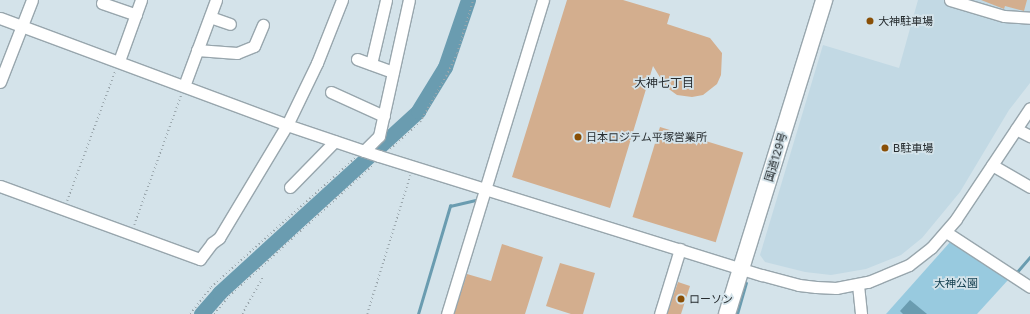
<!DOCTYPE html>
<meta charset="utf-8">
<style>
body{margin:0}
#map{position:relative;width:1030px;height:314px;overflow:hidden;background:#d4e3ea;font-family:Inter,"Noto Sans JP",sans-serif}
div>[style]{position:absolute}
.built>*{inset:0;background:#c2d9e4}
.green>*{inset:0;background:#98cadf}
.water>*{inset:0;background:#6a9cb0}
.stream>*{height:2.5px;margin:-1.25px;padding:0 1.25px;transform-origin:1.25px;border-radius:1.25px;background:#6a9cb0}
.river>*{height:15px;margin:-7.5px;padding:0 7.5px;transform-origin:7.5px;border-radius:7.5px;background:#6a9cb0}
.building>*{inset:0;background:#d3ae8e;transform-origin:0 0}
.path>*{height:1.5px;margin-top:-0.75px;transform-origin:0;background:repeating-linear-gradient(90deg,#9ba7ad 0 1px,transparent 0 4px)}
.roads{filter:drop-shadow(1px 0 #98a6ad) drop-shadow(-1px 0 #98a6ad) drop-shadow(0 1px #98a6ad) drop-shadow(0 -1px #98a6ad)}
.minor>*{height:11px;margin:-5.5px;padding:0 5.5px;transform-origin:5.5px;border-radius:5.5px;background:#fff}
.highway>*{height:16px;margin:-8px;padding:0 8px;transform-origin:8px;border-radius:8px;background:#fff}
.dots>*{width:11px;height:11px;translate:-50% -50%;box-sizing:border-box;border:2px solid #d4e3ea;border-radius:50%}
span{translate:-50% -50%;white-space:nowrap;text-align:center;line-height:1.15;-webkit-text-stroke:3.5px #d4e3ea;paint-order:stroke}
.poi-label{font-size:11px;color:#262c2f}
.left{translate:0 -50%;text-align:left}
.street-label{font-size:11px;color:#262c2f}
.park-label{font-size:11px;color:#144050}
.neighbourhood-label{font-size:12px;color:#262c2f}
</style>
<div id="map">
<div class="built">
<i style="clip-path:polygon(918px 0,1030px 0,1030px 83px,1009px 110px,960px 192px,922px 238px,901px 255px,866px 269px,831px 275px,805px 272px,765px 262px,760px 255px,823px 45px,899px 68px)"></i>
</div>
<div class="green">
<i style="clip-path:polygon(951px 241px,1008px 280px,977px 314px,886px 314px)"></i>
</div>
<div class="water">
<i style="clip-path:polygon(910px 300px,927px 314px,903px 314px,900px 311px)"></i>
</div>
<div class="stream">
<i style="left:1016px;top:273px;width:21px;rotate:-49deg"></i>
<i style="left:418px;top:314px;width:113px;rotate:-73.5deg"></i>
<i style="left:450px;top:206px;width:27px;rotate:-13deg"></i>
<i style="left:737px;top:314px;width:32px;rotate:-74deg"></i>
</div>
<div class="river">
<i style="left:201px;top:314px;width:28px;rotate:-49deg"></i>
<i style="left:219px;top:293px;width:270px;rotate:-42.4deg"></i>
<i style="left:418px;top:111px;width:52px;rotate:-58.5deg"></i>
<i style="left:445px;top:67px;width:71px;rotate:-71.1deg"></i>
</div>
<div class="building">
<i style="clip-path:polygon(567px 0,623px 0,670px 14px,667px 24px,710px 38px,722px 53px,721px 75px,717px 84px,703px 95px,692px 97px,677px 95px,666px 87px,653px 66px,610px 208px,512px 177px)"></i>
<i style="clip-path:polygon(981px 0,1027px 0,1024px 11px,1005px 6px,1004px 9px)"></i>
<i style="left:660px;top:127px;width:87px;height:94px;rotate:17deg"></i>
<i style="clip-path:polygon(502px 244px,543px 257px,525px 314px,454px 314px,467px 274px,491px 281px)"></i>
<i style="clip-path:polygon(560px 263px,595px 273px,583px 314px,571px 314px,546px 306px)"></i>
<i style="clip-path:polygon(678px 282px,690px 286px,681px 314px,667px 314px)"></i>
</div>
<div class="path">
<i style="left:390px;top:149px;width:40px;rotate:-42deg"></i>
<i style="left:420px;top:122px;width:53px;rotate:-60.5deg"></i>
<i style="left:446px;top:76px;width:25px;rotate:-64deg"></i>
<i style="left:457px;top:53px;width:55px;rotate:-73.2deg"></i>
<i style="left:67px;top:201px;width:139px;rotate:-69.7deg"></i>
<i style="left:134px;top:225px;width:138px;rotate:-70.1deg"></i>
<i style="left:190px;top:314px;width:34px;rotate:-52deg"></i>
<i style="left:211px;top:287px;width:193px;rotate:-41.9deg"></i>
<i style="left:214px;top:314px;width:23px;rotate:-50deg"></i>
<i style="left:229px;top:296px;width:196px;rotate:-42.3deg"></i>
<i style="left:242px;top:314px;width:43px;rotate:-60.4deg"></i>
<i style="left:367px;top:314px;width:145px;rotate:-72.7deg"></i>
</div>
<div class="roads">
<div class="minor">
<i style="left:950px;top:0;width:56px;rotate:16.5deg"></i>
<i style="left:1004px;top:16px;width:26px;rotate:4deg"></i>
<i style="left:102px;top:3px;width:36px;rotate:19deg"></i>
<i style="left:210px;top:17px;width:21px;rotate:19deg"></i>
<i style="left:0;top:18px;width:306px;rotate:20.4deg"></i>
<i style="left:287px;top:125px;width:97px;rotate:18.6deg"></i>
<i style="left:379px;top:156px;width:401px;rotate:17.3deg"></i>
<i style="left:762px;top:275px;width:38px;rotate:15deg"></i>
<i style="left:799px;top:285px;width:17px;rotate:7deg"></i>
<i style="left:816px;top:287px;width:20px;rotate:3deg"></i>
<i style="left:836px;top:288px;width:33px;rotate:-11deg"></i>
<i style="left:868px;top:282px;width:44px;rotate:-22.5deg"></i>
<i style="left:909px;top:265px;width:28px;rotate:-38deg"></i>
<i style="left:931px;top:248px;width:38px;rotate:-49deg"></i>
<i style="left:956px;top:219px;width:133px;rotate:-56.3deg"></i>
<i style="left:197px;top:50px;width:40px;rotate:4.3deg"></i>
<i style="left:237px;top:53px;width:18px;rotate:-22deg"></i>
<i style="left:254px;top:46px;width:23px;rotate:-67deg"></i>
<i style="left:357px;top:59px;width:38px;rotate:20deg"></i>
<i style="left:119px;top:61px;width:65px;rotate:-70.2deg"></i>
<i style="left:371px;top:64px;width:66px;rotate:-76.8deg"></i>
<i style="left:0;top:82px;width:88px;rotate:-68.7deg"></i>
<i style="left:184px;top:86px;width:92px;rotate:-69.6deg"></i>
<i style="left:331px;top:92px;width:58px;rotate:24.4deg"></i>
<i style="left:1016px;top:129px;width:16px;rotate:27deg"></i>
<i style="left:364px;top:151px;width:21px;rotate:-45deg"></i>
<i style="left:379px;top:136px;width:139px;rotate:-77.6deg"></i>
<i style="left:992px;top:165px;width:44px;rotate:30.1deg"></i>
<i style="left:0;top:186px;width:213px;rotate:20.1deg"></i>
<i style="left:200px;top:259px;width:20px;rotate:-53deg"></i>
<i style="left:212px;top:243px;width:9px;rotate:-36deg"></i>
<i style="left:219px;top:238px;width:132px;rotate:-59deg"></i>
<i style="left:287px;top:125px;width:69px;rotate:-64.2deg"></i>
<i style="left:317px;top:63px;width:68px;rotate:-68.4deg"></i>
<i style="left:290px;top:187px;width:64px;rotate:-45.6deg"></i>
<i style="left:946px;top:232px;width:100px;rotate:33.2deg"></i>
<i style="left:858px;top:285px;width:29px;rotate:84deg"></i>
<i style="left:447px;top:314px;width:328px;rotate:-73deg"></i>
<i style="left:660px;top:314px;width:68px;rotate:-72.9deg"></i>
</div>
<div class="highway">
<i style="left:727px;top:314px;width:329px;rotate:-72.8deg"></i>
</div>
</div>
<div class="dots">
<i style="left:870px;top:21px;background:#894f06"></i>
<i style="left:578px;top:137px;background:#894f06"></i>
<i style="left:885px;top:148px;background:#894f06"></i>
<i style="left:681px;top:299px;background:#894f06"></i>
</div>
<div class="poi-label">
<span class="left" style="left:878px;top:21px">大神駐車場</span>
<span class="left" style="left:586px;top:137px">日本ロジテム平塚営業所</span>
<span class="left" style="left:893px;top:148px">B駐車場</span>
<span class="left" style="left:689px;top:299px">ローソン</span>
</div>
<div class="street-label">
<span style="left:776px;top:157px;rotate:-73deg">国道129号</span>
</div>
<div class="park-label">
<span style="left:956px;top:283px">大神公園</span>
</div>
<div class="neighbourhood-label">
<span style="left:664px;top:83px">大神七丁目</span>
</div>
</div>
